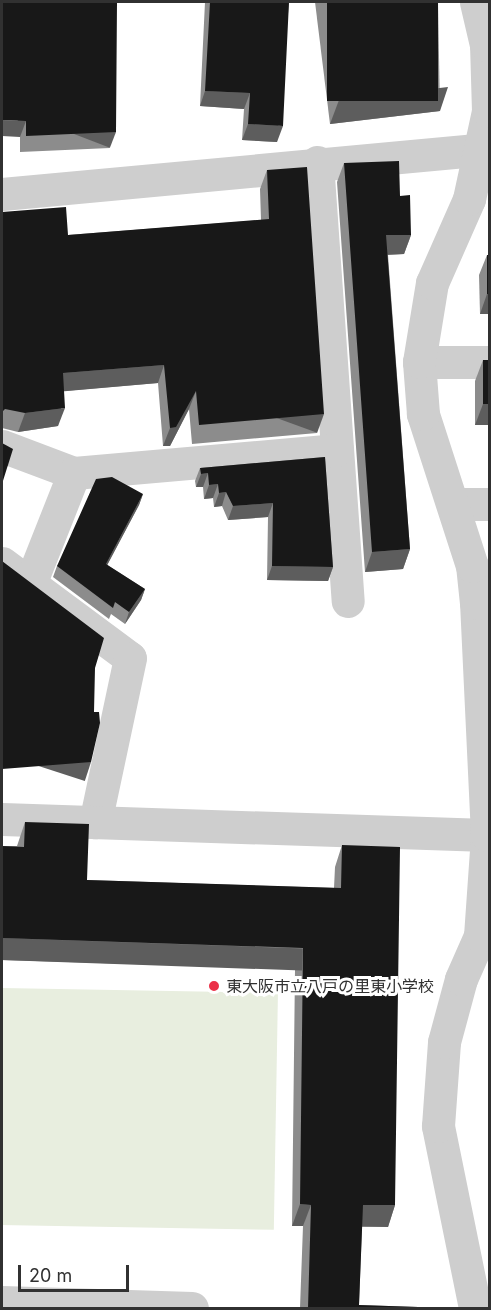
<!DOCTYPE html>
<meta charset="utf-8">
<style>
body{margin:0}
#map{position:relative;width:491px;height:1310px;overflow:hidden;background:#fff;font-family:Inter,"Noto Sans JP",sans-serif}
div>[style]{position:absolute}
.green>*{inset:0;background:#e8eedf;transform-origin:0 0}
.minor>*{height:33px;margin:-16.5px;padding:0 16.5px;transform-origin:16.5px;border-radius:16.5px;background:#cecece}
.wall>*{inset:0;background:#8c8c8c}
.shaded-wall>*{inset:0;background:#5d5d5d;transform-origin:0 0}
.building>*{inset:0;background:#181818;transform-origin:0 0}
.dots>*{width:16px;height:16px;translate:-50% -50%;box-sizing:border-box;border:3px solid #fff;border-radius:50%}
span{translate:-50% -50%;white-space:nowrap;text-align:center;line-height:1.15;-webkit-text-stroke:6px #fff;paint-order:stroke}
.poi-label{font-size:16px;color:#313131}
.left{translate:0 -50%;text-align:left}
.frame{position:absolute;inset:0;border:3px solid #313131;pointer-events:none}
.scale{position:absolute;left:18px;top:1265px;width:111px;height:27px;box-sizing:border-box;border:3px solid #313131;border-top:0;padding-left:8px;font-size:18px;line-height:21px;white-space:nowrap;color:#313131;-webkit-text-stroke:4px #fff;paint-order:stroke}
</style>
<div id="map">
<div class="green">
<i style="left:2px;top:988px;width:276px;height:237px;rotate:1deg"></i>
</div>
<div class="minor">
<i style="left:317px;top:162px;width:440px;rotate:86deg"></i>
<i style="left:2px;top:194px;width:490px;rotate:-5.3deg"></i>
<i style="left:419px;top:362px;width:71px"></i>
<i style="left:2px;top:446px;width:77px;rotate:20.6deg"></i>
<i style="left:453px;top:504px;width:37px"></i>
<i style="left:2px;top:563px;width:159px;rotate:36.6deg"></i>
<i style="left:130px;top:658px;width:168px;rotate:102deg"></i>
<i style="left:30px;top:584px;width:119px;rotate:-68.4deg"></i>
<i style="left:74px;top:473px;width:264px;rotate:-5deg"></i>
<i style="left:2px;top:819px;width:485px;rotate:1.9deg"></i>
<i style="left:2px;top:1302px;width:190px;rotate:1.8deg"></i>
<i style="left:475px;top:1308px;width:186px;rotate:-101.5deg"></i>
<i style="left:438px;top:1126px;width:84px;rotate:-85.9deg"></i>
<i style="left:444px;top:1042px;width:65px;rotate:-74.9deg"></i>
<i style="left:461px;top:979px;width:47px;rotate:-66.2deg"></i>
<i style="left:480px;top:936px;width:101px;rotate:-86deg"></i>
<i style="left:487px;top:835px;width:232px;rotate:-92.7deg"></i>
<i style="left:476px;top:603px;width:37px;rotate:-96deg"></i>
<i style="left:472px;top:566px;width:160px;rotate:-107.9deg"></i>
<i style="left:423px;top:414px;width:52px;rotate:-94.4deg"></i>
<i style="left:419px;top:362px;width:80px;rotate:-80.7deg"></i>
<i style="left:432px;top:283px;width:92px;rotate:-66.2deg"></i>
<i style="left:469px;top:199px;width:90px;rotate:-77.8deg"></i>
<i style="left:488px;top:111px;width:66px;rotate:-91.7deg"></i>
<i style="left:486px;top:45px;width:44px;rotate:-103.1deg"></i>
</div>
<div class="wall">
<i style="clip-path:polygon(2px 2px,110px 148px,20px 152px,20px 137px)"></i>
<i style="clip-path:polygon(178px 2px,289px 2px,277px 142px,242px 140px,244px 109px,200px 106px,205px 2px)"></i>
<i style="clip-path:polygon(315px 2px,438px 2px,440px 111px,330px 124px)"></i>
<i style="clip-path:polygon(344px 163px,400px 196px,411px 235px,404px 254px,388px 255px,410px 549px,403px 569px,365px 572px,337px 182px)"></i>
<i style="clip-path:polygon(267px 170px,317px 433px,192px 444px,189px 409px,170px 446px,163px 446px,158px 383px,64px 391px,58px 426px,18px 432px,2px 428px,2px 212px,68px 235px,261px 220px,260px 189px)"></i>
<i style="clip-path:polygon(487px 255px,489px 314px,480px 314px,479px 275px)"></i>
<i style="clip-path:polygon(483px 360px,489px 360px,489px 425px,475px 425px,475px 381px)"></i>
<i style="clip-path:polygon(325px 457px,333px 567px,328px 581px,267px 580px,268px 517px,228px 520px,222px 506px,214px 507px,213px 498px,204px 499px,203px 487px,196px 487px,195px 481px,200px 468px)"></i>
<i style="clip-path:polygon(143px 494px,139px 505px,107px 565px,145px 589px,141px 600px,125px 624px,111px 614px,109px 619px,53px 577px,57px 566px)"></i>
<i style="clip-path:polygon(25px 822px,87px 880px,334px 888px,335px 867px,342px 845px,395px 1205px,388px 1227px,362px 1227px,359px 1305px,448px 1308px,300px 1308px,303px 1226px,292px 1226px,295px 969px,2px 960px,2px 846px,17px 846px)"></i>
</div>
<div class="shaded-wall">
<i style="clip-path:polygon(448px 87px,440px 111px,330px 124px,339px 100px)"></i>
<i style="clip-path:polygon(205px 91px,250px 93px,244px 109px,200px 106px)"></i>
<i style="clip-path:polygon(2px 120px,26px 121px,20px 137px,2px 136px)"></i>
<i style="clip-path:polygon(248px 124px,283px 126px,277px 142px,242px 140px)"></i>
<i style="left:116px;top:132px;width:17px;height:90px;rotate:111deg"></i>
<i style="clip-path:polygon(386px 235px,411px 235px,404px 254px,379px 255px)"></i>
<i style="clip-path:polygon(487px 294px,489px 294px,489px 314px,480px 314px)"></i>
<i style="clip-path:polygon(164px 365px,158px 383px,56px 392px,63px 373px)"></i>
<i style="clip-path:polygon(196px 391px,189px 409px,170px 446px,163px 446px,170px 428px)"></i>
<i style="clip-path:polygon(483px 404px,489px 404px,489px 425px,475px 425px)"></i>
<i style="clip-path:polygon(65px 408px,58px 426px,18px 432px,25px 413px)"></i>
<i style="left:324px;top:414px;width:20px;height:125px;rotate:110deg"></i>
<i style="clip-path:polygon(208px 473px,203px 487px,196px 487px,201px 474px)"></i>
<i style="clip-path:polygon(218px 484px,213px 498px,204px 499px,209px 485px)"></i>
<i style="clip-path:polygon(226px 492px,222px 506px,214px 507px,219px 493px)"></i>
<i style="clip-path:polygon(143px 494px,139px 505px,102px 575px,106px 564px)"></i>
<i style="clip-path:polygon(273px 503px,268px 517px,228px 520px,233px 506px)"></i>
<i style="clip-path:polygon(410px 549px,403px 569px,365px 572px,372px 552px)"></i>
<i style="clip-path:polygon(272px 566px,333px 567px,328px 581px,267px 580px)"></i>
<i style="clip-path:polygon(145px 589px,141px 600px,125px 624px,129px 612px)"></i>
<i style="left:91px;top:762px;width:20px;height:89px;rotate:108deg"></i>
<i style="left:2px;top:938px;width:301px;height:22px;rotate:2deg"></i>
<i style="clip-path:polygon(300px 1204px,311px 1205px,303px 1226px,292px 1226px)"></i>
<i style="clip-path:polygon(363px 1205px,395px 1205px,388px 1227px,355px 1226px)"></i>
</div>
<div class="building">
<i style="clip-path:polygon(2px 2px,117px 2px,116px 132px,26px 136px,26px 121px,2px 120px)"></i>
<i style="clip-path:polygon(210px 2px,289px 2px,283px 126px,248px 124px,250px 93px,205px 91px)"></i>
<i style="left:327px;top:2px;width:111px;height:99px"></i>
<i style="clip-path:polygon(399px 161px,400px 196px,410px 195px,411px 235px,386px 235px,410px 549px,372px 552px,344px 163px)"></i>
<i style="clip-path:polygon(307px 167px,324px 414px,199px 425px,196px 391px,176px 427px,170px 428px,164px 365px,63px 373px,65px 408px,25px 413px,5px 409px,2px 412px,2px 212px,66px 207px,68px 235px,269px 219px,267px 170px)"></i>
<i style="left:487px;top:255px;width:2px;height:39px"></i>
<i style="left:483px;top:360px;width:6px;height:44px"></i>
<i style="clip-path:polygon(2px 443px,13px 449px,2px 484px)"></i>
<i style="clip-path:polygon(325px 457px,333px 567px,272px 566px,273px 503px,233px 506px,226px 492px,219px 493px,218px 484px,209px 485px,208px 473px,201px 474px,200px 468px)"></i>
<i style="clip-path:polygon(112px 477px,143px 494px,106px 564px,145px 589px,129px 612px,115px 602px,113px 608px,57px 566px,96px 479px)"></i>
<i style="clip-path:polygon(2px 561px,104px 638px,95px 668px,94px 712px,99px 712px,100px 723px,91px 762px,2px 769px)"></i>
<i style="clip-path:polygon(25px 822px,89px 824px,87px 880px,341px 888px,342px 845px,400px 847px,395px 1205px,363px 1205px,359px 1305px,448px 1308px,308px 1308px,311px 1205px,300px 1204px,303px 948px,2px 938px,2px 846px,24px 847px)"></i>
<i style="clip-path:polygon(2px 1307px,42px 1308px,2px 1308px)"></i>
<i style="clip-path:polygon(251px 1307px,287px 1308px,251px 1308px)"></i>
</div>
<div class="dots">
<i style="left:214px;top:986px;background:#eb3047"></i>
</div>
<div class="poi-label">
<span class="left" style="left:226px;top:986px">東大阪市立八戸の里東小学校</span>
</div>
<div class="frame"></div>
<div class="scale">20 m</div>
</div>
